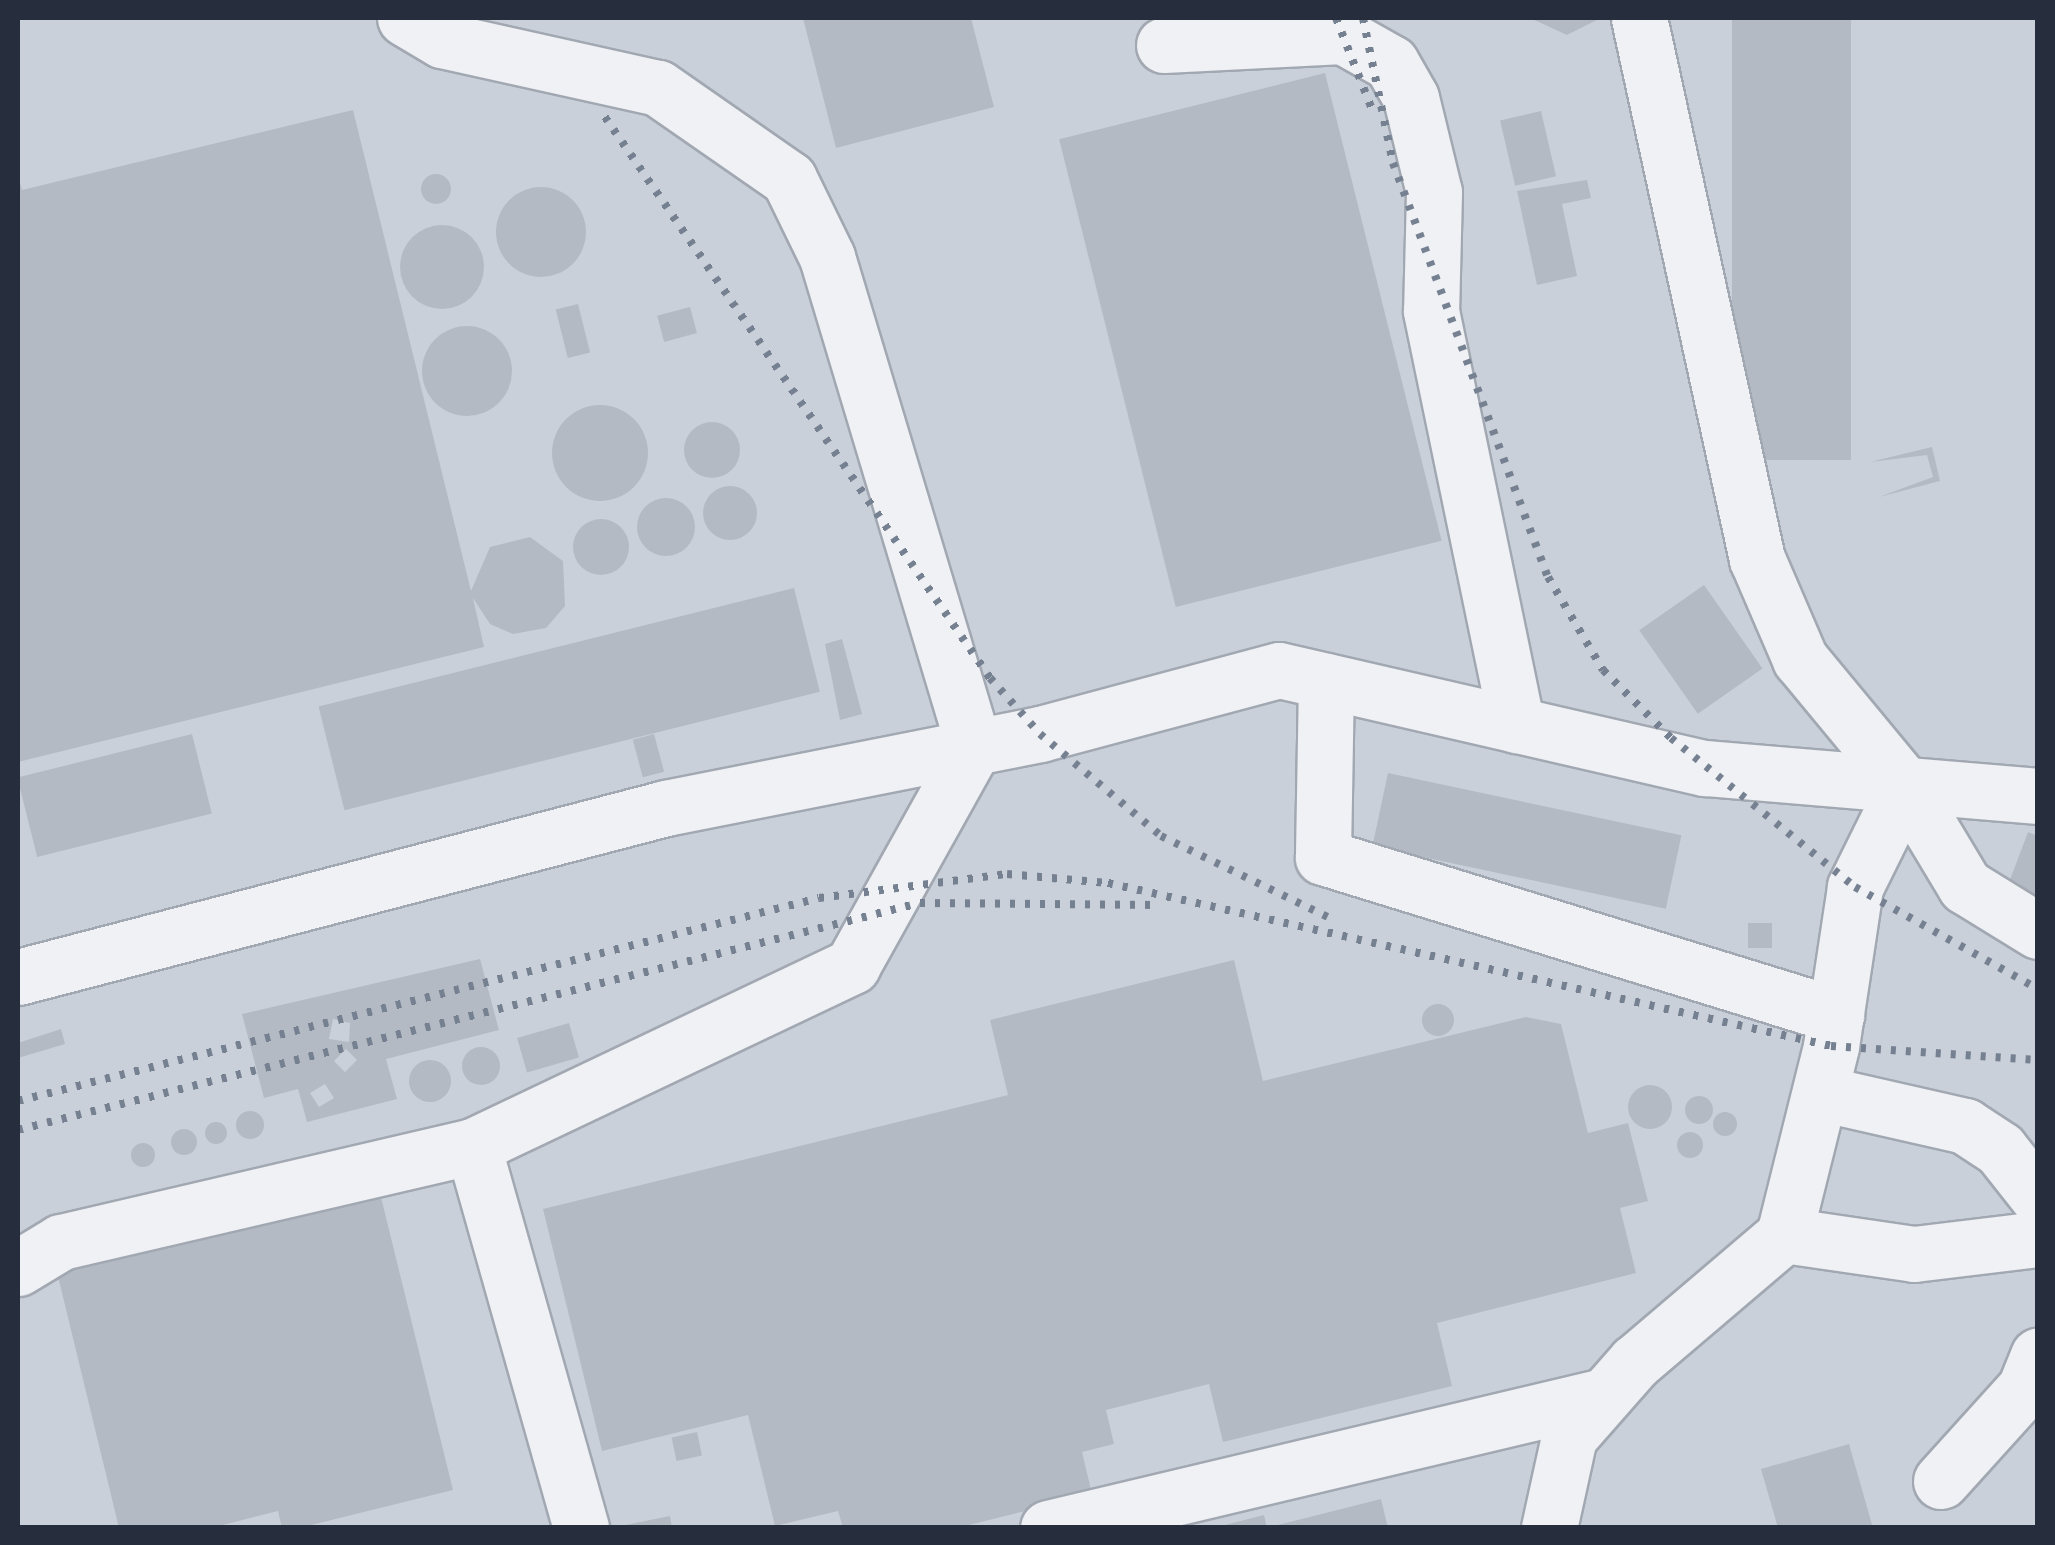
<!DOCTYPE html>
<style>
body{margin:0}
#map{position:relative;width:2055px;height:1545px;overflow:hidden;background:#dce1e7;font-family:"Noto Sans",sans-serif}
div>[style]{position:absolute}
.built>*{inset:0;background:#cad0d9;transform-origin:0 0}
.building>*{inset:0;background:#b4bac4;transform-origin:0 0}
.round{border-radius:50%}
.roads{filter:drop-shadow(2px 0 #a2a8b1) drop-shadow(-2px 0 #a2a8b1) drop-shadow(0 2px #a2a8b1) drop-shadow(0 -2px #a2a8b1)}
.minor>*{height:55px;margin:-27.5px;padding:0 27.5px;transform-origin:27.5px;border-radius:27.5px;background:#eff1f5}
.rail>*{height:8px;margin-top:-4px;transform-origin:0;background:repeating-linear-gradient(90deg,#758091 0 5px,transparent 0 15px)}
span{translate:-50% -50%;white-space:nowrap;text-align:center;line-height:1.15;-webkit-text-stroke:8px #eceff5;paint-order:stroke}
.frame{position:absolute;inset:0;border:20px solid #262e3e;pointer-events:none}
</style>
<div id="map">
<div class="built">
<i style="left:18px;top:18px;width:2019px;height:1509px"></i>
</div>
<div class="building">
<i style="clip-path:polygon(803px 18px,971px 18px,994px 107px,836px 148px)"></i>
<i style="clip-path:polygon(1530px 18px,1601px 18px,1567px 35px)"></i>
<i style="left:1732px;top:18px;width:119px;height:442px"></i>
<i style="left:1325px;top:73px;width:482px;height:274px;rotate:76deg"></i>
<i style="clip-path:polygon(353px 110px,471px 591px,490px 547px,530px 537px,563px 561px,565px 606px,546px 628px,513px 634px,490px 624px,473px 598px,484px 647px,18px 762px,18px 176px,22px 190px)"></i>
<i style="left:1541px;top:111px;width:67px;height:42px;rotate:77deg"></i>
<i class="round" style="left:421px;top:174px;width:30px;height:30px"></i>
<i style="clip-path:polygon(1587px 180px,1591px 198px,1562px 204px,1577px 276px,1537px 285px,1517px 191px)"></i>
<i class="round" style="left:496px;top:187px;width:90px;height:90px"></i>
<i class="round" style="left:400px;top:225px;width:84px;height:84px"></i>
<i style="left:578px;top:304px;width:50px;height:23px;rotate:76deg"></i>
<i style="left:690px;top:307px;width:27px;height:34px;rotate:75deg"></i>
<i class="round" style="left:422px;top:326px;width:90px;height:90px"></i>
<i class="round" style="left:552px;top:405px;width:96px;height:96px"></i>
<i class="round" style="left:684px;top:422px;width:56px;height:56px"></i>
<i style="clip-path:polygon(1932px 447px,1940px 481px,1879px 497px,1933px 477px,1927px 455px,1870px 462px)"></i>
<i class="round" style="left:703px;top:486px;width:54px;height:54px"></i>
<i class="round" style="left:637px;top:498px;width:58px;height:58px"></i>
<i class="round" style="left:573px;top:519px;width:56px;height:56px"></i>
<i style="left:1704px;top:585px;width:102px;height:79px;rotate:55deg"></i>
<i style="left:794px;top:588px;width:107px;height:490px;rotate:76deg"></i>
<i style="clip-path:polygon(842px 639px,862px 714px,840px 720px,825px 644px)"></i>
<i style="left:192px;top:734px;width:82px;height:180px;rotate:76deg"></i>
<i style="left:654px;top:734px;width:39px;height:22px;rotate:75deg"></i>
<i style="left:1388px;top:773px;width:300px;height:75px;rotate:12deg"></i>
<i style="clip-path:polygon(2028px 832px,2038px 836px,2038px 897px,2008px 885px)"></i>
<i style="left:1748px;top:923px;width:24px;height:25px"></i>
<i style="clip-path:polygon(evenodd,480px 959px,499px 1030px,386px 1059px,397px 1099px,307px 1122px,298px 1089px,264px 1098px,242px 1014px,480px 959px,333px 1019px,350px 1023px,349px 1042px,329px 1039px,333px 1019px,480px 959px,346px 1049px,357px 1060px,345px 1072px,334px 1061px,346px 1049px,480px 959px,325px 1084px,334px 1098px,319px 1107px,310px 1093px,325px 1084px)"></i>
<i style="clip-path:polygon(1234px 960px,1263px 1081px,1526px 1017px,1561px 1024px,1588px 1133px,1628px 1123px,1648px 1201px,1620px 1208px,1636px 1273px,1437px 1323px,1452px 1386px,1223px 1442px,1209px 1384px,1106px 1410px,1114px 1444px,1082px 1452px,1092px 1494px,957px 1528px,843px 1528px,838px 1511px,775px 1526px,748px 1415px,602px 1451px,543px 1209px,1008px 1095px,990px 1020px)"></i>
<i class="round" style="left:1422px;top:1004px;width:32px;height:32px"></i>
<i style="left:569px;top:1023px;width:36px;height:54px;rotate:74deg"></i>
<i style="clip-path:polygon(61px 1029px,65px 1044px,18px 1058px,18px 1043px)"></i>
<i class="round" style="left:462px;top:1047px;width:38px;height:38px"></i>
<i class="round" style="left:409px;top:1060px;width:42px;height:42px"></i>
<i class="round" style="left:1628px;top:1085px;width:44px;height:44px"></i>
<i class="round" style="left:1685px;top:1096px;width:28px;height:28px"></i>
<i class="round" style="left:236px;top:1111px;width:28px;height:28px"></i>
<i class="round" style="left:1713px;top:1112px;width:24px;height:24px"></i>
<i class="round" style="left:205px;top:1122px;width:22px;height:22px"></i>
<i class="round" style="left:171px;top:1129px;width:26px;height:26px"></i>
<i class="round" style="left:1677px;top:1132px;width:26px;height:26px"></i>
<i class="round" style="left:131px;top:1143px;width:24px;height:24px"></i>
<i style="clip-path:polygon(379px 1189px,453px 1490px,299px 1528px,282px 1528px,278px 1511px,211px 1528px,119px 1528px,56px 1268px)"></i>
<i style="left:697px;top:1432px;width:24px;height:26px;rotate:78deg"></i>
<i style="clip-path:polygon(1849px 1444px,1873px 1528px,1778px 1528px,1761px 1469px)"></i>
<i style="clip-path:polygon(1381px 1499px,1388px 1528px,1274px 1528px,1274px 1526px)"></i>
<i style="clip-path:polygon(1264px 1515px,1267px 1528px,1221px 1528px,1221px 1526px)"></i>
<i style="clip-path:polygon(670px 1516px,672px 1528px,620px 1528px,620px 1526px)"></i>
</div>
<div class="roads">
<div class="minor">
<i style="left:1639px;top:18px;width:554px;rotate:77.7deg"></i>
<i style="left:1757px;top:559px;width:109px;rotate:66.7deg"></i>
<i style="left:1800px;top:659px;width:165px;rotate:50.4deg"></i>
<i style="left:1905px;top:786px;width:117px;rotate:59deg"></i>
<i style="left:1965px;top:886px;width:86px;rotate:31.7deg"></i>
<i style="left:1164px;top:45px;width:179px;rotate:-2.9deg"></i>
<i style="left:1343px;top:36px;width:55px;rotate:29.4deg"></i>
<i style="left:1391px;top:63px;width:40px;rotate:60.3deg"></i>
<i style="left:1411px;top:98px;width:97px;rotate:76.3deg"></i>
<i style="left:1434px;top:192px;width:119px;rotate:91.4deg"></i>
<i style="left:1431px;top:311px;width:423px;rotate:78.3deg"></i>
<i style="left:1326px;top:681px;width:176px;rotate:91deg"></i>
<i style="left:1323px;top:857px;width:537px;rotate:17.12deg"></i>
<i style="left:18px;top:977px;width:670px;rotate:-14.62deg"></i>
<i style="left:666px;top:808px;width:381px;rotate:-11.2deg"></i>
<i style="left:1040px;top:734px;width:247px;rotate:-15deg"></i>
<i style="left:1279px;top:670px;width:437px;rotate:13deg"></i>
<i style="left:1705px;top:768px;width:334px;rotate:4.8deg"></i>
<i style="left:1820px;top:1093px;width:149px;rotate:12.8deg"></i>
<i style="left:1965px;top:1126px;width:42px;rotate:33.3deg"></i>
<i style="left:2000px;top:1149px;width:61px;rotate:51.6deg"></i>
<i style="left:473px;top:1146px;width:397px;rotate:74.2deg"></i>
<i style="left:1784px;top:1235px;width:131px;rotate:8.3deg"></i>
<i style="left:1914px;top:1254px;width:125px;rotate:-6.9deg"></i>
<i style="left:18px;top:1268px;width:50px;rotate:-31.2deg"></i>
<i style="left:61px;top:1242px;width:423px;rotate:-13.1deg"></i>
<i style="left:473px;top:1146px;width:420px;rotate:-25.4deg"></i>
<i style="left:852px;top:966px;width:251px;rotate:-60.9deg"></i>
<i style="left:974px;top:747px;width:512px;rotate:-106.7deg"></i>
<i style="left:827px;top:257px;width:87px;rotate:-116deg"></i>
<i style="left:789px;top:179px;width:160px;rotate:-145.2deg"></i>
<i style="left:658px;top:88px;width:221px;rotate:-167.5deg"></i>
<i style="left:442px;top:40px;width:43px;rotate:-149.3deg"></i>
<i style="left:1941px;top:1481px;width:125px;rotate:-47.9deg"></i>
<i style="left:2025px;top:1388px;width:35px;rotate:-68deg"></i>
<i style="left:1048px;top:1528px;width:571px;rotate:-13.36deg"></i>
<i style="left:1549px;top:1528px;width:93px;rotate:-77.6deg"></i>
<i style="left:1569px;top:1437px;width:100px;rotate:-48.7deg"></i>
<i style="left:1635px;top:1362px;width:196px;rotate:-40.4deg"></i>
<i style="left:1784px;top:1235px;width:195px;rotate:-76deg"></i>
<i style="left:1831px;top:1046px;width:161px;rotate:-81.4deg"></i>
<i style="left:1855px;top:887px;width:113px;rotate:-63.7deg"></i>
</div>
</div>
<div class="rail">
<i style="left:1336px;top:18px;width:96px;rotate:68.5deg"></i>
<i style="left:1363px;top:18px;width:148px;rotate:78.3deg"></i>
<i style="left:1393px;top:163px;width:442px;rotate:69.5deg"></i>
<i style="left:1548px;top:577px;width:108px;rotate:59.4deg"></i>
<i style="left:1603px;top:670px;width:96px;rotate:45deg"></i>
<i style="left:1671px;top:738px;width:237px;rotate:39deg"></i>
<i style="left:1855px;top:887px;width:210px;rotate:29.1deg"></i>
<i style="left:605px;top:117px;width:680px;rotate:55.54deg"></i>
<i style="left:990px;top:678px;width:75px;rotate:48.2deg"></i>
<i style="left:1040px;top:734px;width:158px;rotate:40.1deg"></i>
<i style="left:1161px;top:836px;width:190px;rotate:25.9deg"></i>
<i style="left:18px;top:1101px;width:826px;rotate:-14.22deg"></i>
<i style="left:819px;top:898px;width:190px;rotate:-7.3deg"></i>
<i style="left:1007px;top:874px;width:101px;rotate:5.1deg"></i>
<i style="left:1108px;top:883px;width:741px;rotate:12.7deg"></i>
<i style="left:1831px;top:1046px;width:207px;rotate:3.9deg"></i>
<i style="left:18px;top:1130px;width:930px;rotate:-14.13deg"></i>
<i style="left:920px;top:903px;width:237px;rotate:0.5deg"></i>
</div>
<div class="frame"></div>
</div>
